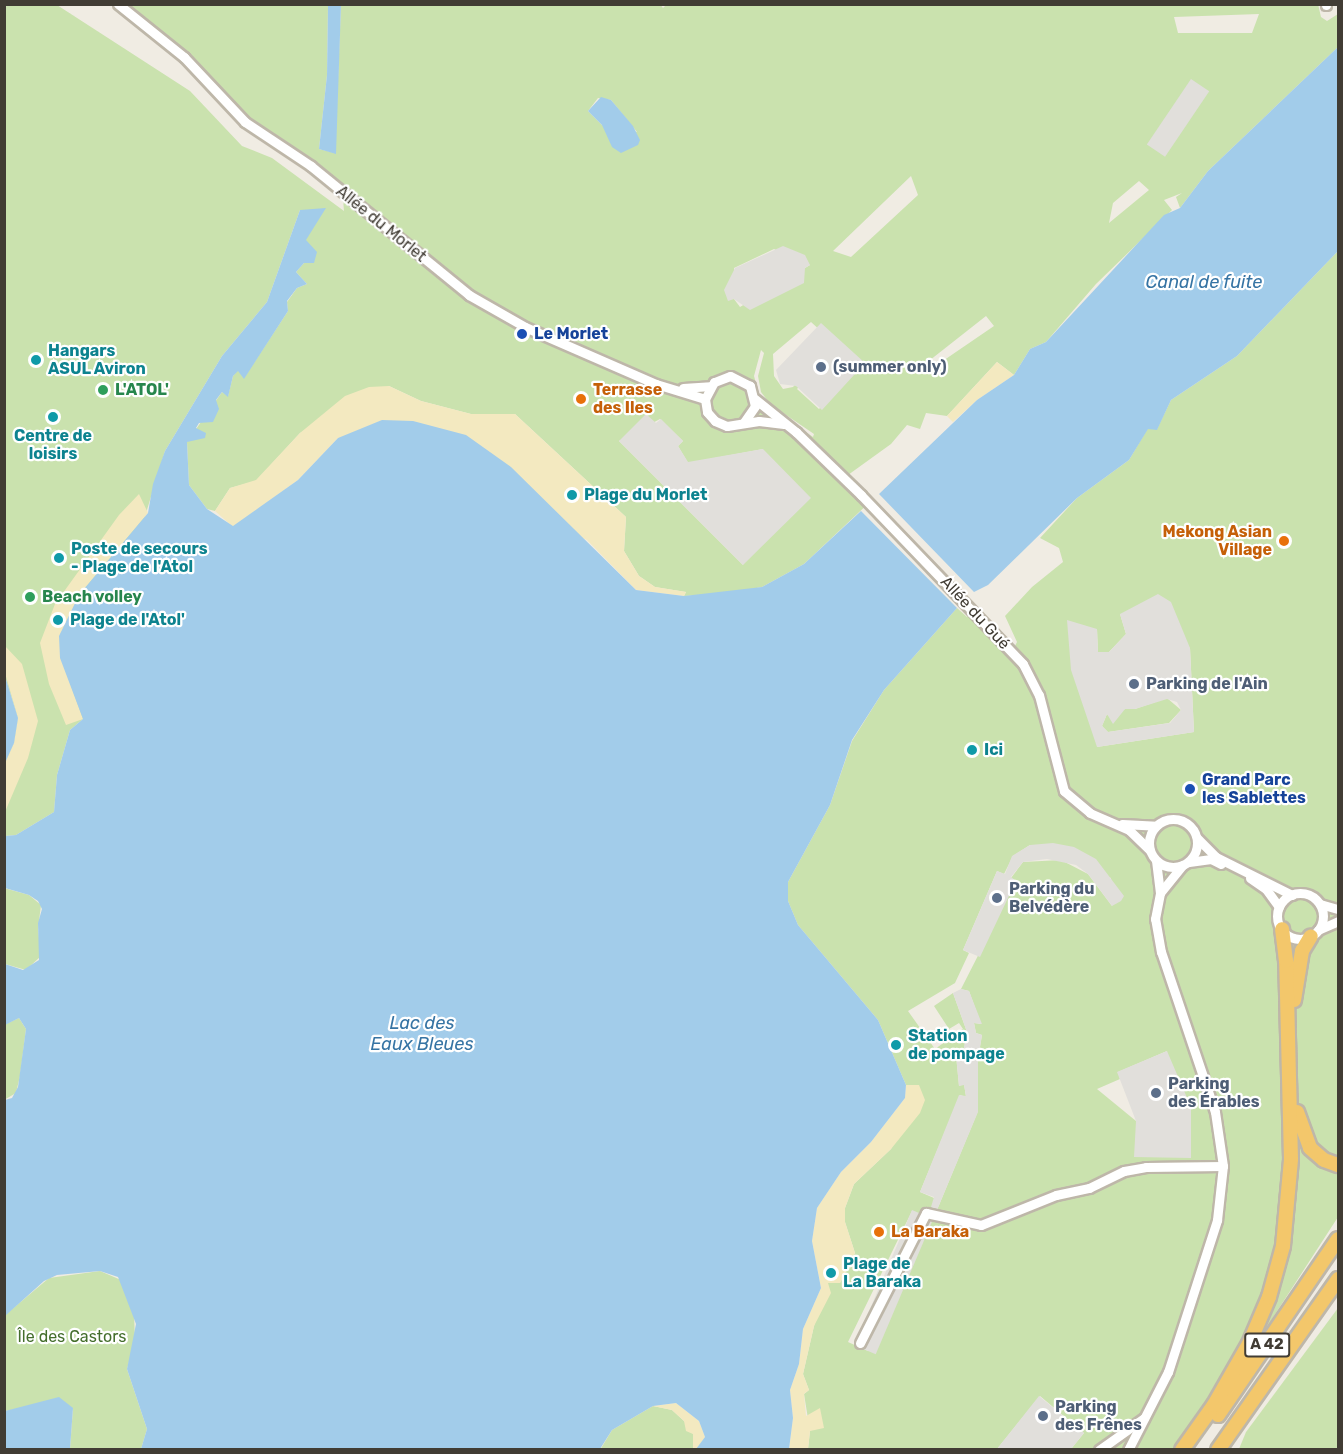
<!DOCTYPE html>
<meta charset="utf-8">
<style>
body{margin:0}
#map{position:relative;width:1343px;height:1454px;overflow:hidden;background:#f0ece3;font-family:Rubik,sans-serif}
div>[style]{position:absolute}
.green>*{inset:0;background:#cae2ae}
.sand>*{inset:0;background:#f3e9c0}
.parking>*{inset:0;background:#e1dfdb;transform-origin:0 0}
.water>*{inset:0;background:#a2ccea}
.roads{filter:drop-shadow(2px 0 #beb7a9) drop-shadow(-2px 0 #beb7a9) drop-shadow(0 2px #beb7a9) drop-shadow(0 -2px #beb7a9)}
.minor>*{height:9px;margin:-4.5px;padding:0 4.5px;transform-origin:4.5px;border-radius:4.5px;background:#fff}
.minor>.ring{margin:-4.5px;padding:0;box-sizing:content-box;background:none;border:9px solid #fff;border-radius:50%}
.highway>*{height:14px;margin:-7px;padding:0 7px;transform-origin:7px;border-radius:7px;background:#f3c76b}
.dots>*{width:16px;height:16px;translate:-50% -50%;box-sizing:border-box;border:3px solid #fff;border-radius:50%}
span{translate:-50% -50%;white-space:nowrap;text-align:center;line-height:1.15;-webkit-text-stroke:4.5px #fff;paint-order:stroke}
.shield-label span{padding:2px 4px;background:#fff;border:2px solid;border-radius:4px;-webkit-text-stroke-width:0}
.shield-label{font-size:15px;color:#413c34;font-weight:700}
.street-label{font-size:16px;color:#413c34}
.transit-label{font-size:16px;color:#164399;font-weight:700}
.left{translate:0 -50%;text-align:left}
.culture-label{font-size:16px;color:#0d838f;font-weight:700}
.service-label{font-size:16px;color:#4e5e75;font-weight:700}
.leisure-label{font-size:16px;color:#27864d;font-weight:700}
.food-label{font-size:16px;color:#c56008;font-weight:700}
.right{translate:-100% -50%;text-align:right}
.park-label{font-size:16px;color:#446e2c}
.water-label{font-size:18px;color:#3674a4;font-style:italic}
.frame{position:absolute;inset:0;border:6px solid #413c34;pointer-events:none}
</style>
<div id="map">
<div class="green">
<i style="clip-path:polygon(evenodd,12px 4px,57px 5px,190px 91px,242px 146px,272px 158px,344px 211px,342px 187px,248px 118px,175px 42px,129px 5px,328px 5px,327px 75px,319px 149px,335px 153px,341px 5px,660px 4px,663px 8px,667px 4px,1318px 4px,1321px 17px,1327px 21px,1338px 14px,1338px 47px,1208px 171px,1180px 208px,1176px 197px,1182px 193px,1164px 200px,1172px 210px,1096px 284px,1046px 342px,1030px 349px,1014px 375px,997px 362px,947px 416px,926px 413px,920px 429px,907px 425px,891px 444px,848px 475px,872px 500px,804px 564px,762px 587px,723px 594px,684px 596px,686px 592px,655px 587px,639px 576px,624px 551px,626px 517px,515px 414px,471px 414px,421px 401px,389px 386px,300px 433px,256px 481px,230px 488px,215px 511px,207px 509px,189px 485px,187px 442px,222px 392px,228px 396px,233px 376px,238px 370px,244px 378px,288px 311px,287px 302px,297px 288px,307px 284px,296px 272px,304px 263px,306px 240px,300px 210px,267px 302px,222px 356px,165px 451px,83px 719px,70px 730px,57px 775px,54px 812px,16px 835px,5px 836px,5px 763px,14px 743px,18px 718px,4px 673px,4px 7px,12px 4px,1259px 14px,1252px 33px,1178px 33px,1174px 17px,1259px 14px,12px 4px,598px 98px,611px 100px,637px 132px,602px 125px,588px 111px,598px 98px,12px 4px,911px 176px,918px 195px,851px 257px,833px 251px,911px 176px,12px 4px,1139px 181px,1149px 190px,1109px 223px,1113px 203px,1139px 181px,12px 4px,774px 249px,810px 265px,740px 307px,734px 299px,734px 268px,774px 249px,12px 4px,986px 316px,994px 326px,934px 367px,925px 364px,986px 316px,12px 4px,811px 322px,833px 342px,793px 387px,783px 389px,774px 376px,773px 354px,811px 322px,12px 4px,837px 346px,860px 366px,819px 409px,797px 389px,837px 346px,12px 4px,761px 350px,764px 353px,758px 376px,761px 392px,770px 404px,814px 434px,813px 437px,767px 405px,759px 394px,754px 376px,761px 350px,12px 4px,660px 419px,683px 441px,678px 446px,688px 463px,763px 449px,743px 565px,619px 441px,660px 419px)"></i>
<i style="clip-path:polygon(evenodd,1338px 251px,1338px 1217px,1261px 1336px,1176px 1449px,1071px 1449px,1084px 1433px,1040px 1396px,997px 1449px,808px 1449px,810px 1431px,804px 1394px,809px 1390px,803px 1374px,814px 1326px,828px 1283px,840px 1283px,855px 1253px,845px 1222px,845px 1208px,854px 1184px,891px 1149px,919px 1085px,906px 1085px,878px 1020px,798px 925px,788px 901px,788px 882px,830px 805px,852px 741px,884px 690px,957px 608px,967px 617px,977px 607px,1015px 646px,1017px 642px,1005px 616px,1032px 587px,1063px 562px,1059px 548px,1040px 538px,1077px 498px,1129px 460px,1148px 428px,1157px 429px,1171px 400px,1237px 356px,1338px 251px,1120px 614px,1190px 648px,1194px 732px,1097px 747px,1097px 629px,1098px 653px,1109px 652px,1126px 634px,1120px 614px,1338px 251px,1030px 845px,1111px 878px,1112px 906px,1088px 874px,1061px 860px,1023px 862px,1011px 878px,1016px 881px,961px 989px,969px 991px,981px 1024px,974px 1023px,976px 1033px,982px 1035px,978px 1059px,978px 1111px,937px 1210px,934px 1198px,920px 1192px,960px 1095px,966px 1097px,964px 1084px,959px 1086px,956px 1055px,963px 1054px,967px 1032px,953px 993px,934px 1006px,949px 1029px,959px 1023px,963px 1029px,935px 1049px,908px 1011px,955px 983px,969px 953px,963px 950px,997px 871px,1004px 874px,1013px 856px,1030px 845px,1338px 251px,1167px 1051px,1136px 1121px,1097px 1089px,1120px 1079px,1118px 1072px,1167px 1051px,1338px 251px,912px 1211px,932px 1220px,868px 1351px,848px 1342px,912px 1211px)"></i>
<i style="clip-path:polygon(1167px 698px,1181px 710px,1169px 723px,1108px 732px,1102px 726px,1107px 714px,1110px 717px,1125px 709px,1135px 709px)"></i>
<i style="clip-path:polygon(4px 888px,29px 895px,41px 905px,38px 929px,41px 956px,26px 970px,5px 964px)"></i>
<i style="clip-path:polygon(19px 1018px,26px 1029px,20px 1076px,16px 1093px,4px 1100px,4px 1025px)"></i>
<i style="clip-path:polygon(100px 1271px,121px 1280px,134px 1314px,135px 1340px,127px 1369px,147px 1429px,141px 1449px,70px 1449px,73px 1408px,27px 1407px,5px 1411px,4px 1316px,49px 1278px)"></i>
<i style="clip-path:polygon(1338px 1308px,1338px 1449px,1239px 1449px,1246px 1432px)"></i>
<i style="clip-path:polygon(653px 1406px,672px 1410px,684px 1421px,693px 1434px,693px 1449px,600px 1450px,612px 1430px)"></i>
</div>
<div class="sand">
<i style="clip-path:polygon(997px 362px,1014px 375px,977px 400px,953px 422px,947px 416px)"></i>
<i style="clip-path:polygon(389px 386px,421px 401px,471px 414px,515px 414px,626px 517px,624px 551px,639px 576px,655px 587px,686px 592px,684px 596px,636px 590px,587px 540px,338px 438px,298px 480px,233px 527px,215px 511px,230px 488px,256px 480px,300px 433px,345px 396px,369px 387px)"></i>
<i style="clip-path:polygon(139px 494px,148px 513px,79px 595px,61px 658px,83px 719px,66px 725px,49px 684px,40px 643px,55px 604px,119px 515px)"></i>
<i style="clip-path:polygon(5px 646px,22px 664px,38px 721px,28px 758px,5px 812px,5px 763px,14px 743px,18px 718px,5px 673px)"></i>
<i style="clip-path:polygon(906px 1085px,919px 1085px,925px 1100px,920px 1113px,891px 1149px,854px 1184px,845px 1208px,845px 1222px,855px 1253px,840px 1283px,828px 1283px,831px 1293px,814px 1326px,803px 1374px,809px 1390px,804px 1394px,806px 1416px,820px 1408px,824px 1428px,810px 1431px,808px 1449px,789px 1450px,793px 1418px,790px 1390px,799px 1364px,803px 1329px,821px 1288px,812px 1241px,817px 1208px,841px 1172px,871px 1142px,905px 1098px)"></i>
<i style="clip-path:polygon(676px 1403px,699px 1421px,705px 1437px,697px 1449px,693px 1449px,693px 1434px,686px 1431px,684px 1421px,672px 1410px,653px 1406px)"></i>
</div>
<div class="parking">
<i style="left:1191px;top:79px;width:22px;height:79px;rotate:34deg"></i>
<i style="clip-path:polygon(783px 246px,805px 255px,810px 265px,805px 268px,804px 283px,750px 310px,734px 299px,728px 301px,724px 290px,735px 268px)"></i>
<i style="clip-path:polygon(821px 323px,865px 363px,822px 410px,796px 386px,780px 384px,776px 370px)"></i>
<i style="clip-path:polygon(646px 414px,656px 423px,661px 419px,683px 441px,678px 446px,688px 462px,763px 449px,811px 498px,743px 565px,619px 441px)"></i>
<i style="clip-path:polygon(evenodd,1158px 594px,1171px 602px,1190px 648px,1194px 732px,1097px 747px,1071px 670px,1067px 620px,1097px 629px,1098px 652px,1109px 652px,1126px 634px,1120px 614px,1158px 594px,1167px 699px,1177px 702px,1181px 710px,1170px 723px,1108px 732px,1102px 726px,1107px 714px,1113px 724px,1125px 709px,1135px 709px,1167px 699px)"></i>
<i style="clip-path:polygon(1053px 843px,1074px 847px,1096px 859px,1124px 896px,1121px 901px,1112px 906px,1088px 874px,1076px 865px,1047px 859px,1023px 862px,1011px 877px,1016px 881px,980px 957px,963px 950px,997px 871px,1005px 874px,1012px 856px,1030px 845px)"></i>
<i style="clip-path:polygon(961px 989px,969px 991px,982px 1024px,974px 1023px,976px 1033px,982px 1035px,978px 1059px,978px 1112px,937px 1210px,931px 1207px,934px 1197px,920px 1192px,959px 1095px,966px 1096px,964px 1085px,959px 1086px,956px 1055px,963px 1053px,967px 1032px,953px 993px)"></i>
<i style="clip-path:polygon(1167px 1051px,1191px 1107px,1191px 1158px,1134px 1157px,1136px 1121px,1117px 1072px)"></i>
<i style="left:912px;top:1210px;width:23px;height:147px;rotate:23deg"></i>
<i style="clip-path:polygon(1039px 1396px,1084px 1433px,1071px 1449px,997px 1449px)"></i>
</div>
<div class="water">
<i style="clip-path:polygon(328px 5px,341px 5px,336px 154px,319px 149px,327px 75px)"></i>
<i style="clip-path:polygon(1338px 47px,1338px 251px,1237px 356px,1171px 400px,1157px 430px,1148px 429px,1129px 460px,1077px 498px,988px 585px,974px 592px,879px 494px,977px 400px,1014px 375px,1030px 349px,1046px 342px,1164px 215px,1180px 208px,1208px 171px)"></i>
<i style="clip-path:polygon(601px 97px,611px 100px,633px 126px,640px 140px,638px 145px,621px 153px,612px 147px,602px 125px,588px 111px)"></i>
<i style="clip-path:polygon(326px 208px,306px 240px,317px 252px,314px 263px,304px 263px,296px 272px,307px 284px,297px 288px,287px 301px,288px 311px,244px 379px,238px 371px,233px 376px,228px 397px,222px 392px,216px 400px,219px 409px,213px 422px,199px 423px,196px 428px,206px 433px,205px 438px,187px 442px,189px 485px,207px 509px,233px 526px,298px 480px,338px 438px,382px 420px,413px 421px,466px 435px,511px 467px,636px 590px,684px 596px,762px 587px,804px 564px,861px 511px,957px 608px,884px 690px,852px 740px,830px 805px,788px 882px,788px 901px,798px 925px,878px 1020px,906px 1085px,905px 1098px,871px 1142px,841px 1172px,817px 1208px,812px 1241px,821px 1288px,803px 1329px,799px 1364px,790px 1390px,793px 1418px,789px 1449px,696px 1449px,705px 1437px,699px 1421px,676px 1403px,653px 1406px,612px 1430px,600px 1449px,141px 1449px,147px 1429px,127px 1369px,136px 1324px,118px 1277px,100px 1271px,57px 1275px,44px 1281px,5px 1316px,5px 1100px,12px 1098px,18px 1087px,26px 1029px,19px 1018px,5px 1025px,5px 964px,23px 970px,39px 960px,38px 923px,42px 909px,38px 901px,29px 895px,5px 888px,5px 836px,16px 835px,54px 812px,57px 775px,70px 730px,83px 719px,60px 658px,59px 636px,79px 595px,148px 513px,153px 484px,165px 451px,222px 356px,267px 302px,300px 210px)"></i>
<i style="clip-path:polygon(4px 673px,18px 718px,14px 743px,5px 763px)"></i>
<i style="clip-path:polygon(59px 1397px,73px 1408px,70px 1449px,5px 1449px,5px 1411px)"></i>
</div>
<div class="roads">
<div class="minor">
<i style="left:118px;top:4px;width:85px;rotate:38.8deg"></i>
<i style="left:184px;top:57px;width:89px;rotate:46.8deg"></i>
<i style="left:245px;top:122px;width:79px;rotate:33.7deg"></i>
<i style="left:311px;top:166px;width:204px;rotate:39.2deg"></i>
<i style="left:469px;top:295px;width:64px;rotate:29.7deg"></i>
<i style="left:525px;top:327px;width:143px;rotate:23.5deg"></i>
<i style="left:656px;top:384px;width:51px;rotate:17deg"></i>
<i style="left:1326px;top:5px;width:1px;rotate:-90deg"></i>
<i style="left:683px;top:388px;width:27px;rotate:-4deg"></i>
<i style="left:755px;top:399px;width:53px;rotate:38.8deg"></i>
<i style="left:796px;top:432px;width:91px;rotate:44.1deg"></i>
<i style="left:861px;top:495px;width:234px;rotate:46.2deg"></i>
<i style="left:1023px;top:664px;width:35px;rotate:63deg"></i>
<i style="left:1039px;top:695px;width:99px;rotate:75.4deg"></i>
<i style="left:1064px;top:791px;width:34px;rotate:40deg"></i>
<i style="left:1090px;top:813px;width:43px;rotate:23.6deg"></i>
<i style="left:1129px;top:830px;width:28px;rotate:44deg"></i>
<i style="left:744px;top:422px;width:19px;rotate:-55deg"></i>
<i style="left:755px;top:406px;width:21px;rotate:-104deg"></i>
<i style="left:750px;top:386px;width:22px;rotate:-153deg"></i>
<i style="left:730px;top:376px;width:17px;rotate:159deg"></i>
<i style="left:714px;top:382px;width:19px;rotate:118deg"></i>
<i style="left:705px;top:399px;width:13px;rotate:81deg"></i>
<i style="left:707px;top:412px;width:12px;rotate:48deg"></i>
<i style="left:715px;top:421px;width:13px;rotate:23deg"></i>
<i style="left:727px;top:426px;width:32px;rotate:-9deg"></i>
<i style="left:759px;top:421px;width:25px;rotate:7deg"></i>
<i class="ring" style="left:1149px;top:819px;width:39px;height:39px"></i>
<i style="left:1122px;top:824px;width:34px;rotate:3deg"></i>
<i style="left:1197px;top:838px;width:27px;rotate:45deg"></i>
<i style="left:1216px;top:857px;width:85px;rotate:26.6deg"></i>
<i style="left:1189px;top:862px;width:22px;rotate:-8deg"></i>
<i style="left:1211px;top:859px;width:11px;rotate:27deg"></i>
<i style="left:1250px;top:878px;width:19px;rotate:35deg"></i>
<i style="left:1266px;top:889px;width:22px;rotate:54deg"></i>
<i style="left:1160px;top:893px;width:36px;rotate:-51deg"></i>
<i class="ring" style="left:1277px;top:893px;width:37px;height:37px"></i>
<i style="left:1320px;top:904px;width:19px;rotate:16deg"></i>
<i style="left:1318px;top:930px;width:22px;rotate:-24deg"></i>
<i style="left:860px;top:1343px;width:146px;rotate:-63.1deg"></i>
<i style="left:926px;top:1213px;width:56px;rotate:12.3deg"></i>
<i style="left:981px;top:1225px;width:81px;rotate:-21.8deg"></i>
<i style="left:1056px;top:1195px;width:34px;rotate:-12deg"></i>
<i style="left:1089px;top:1188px;width:39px;rotate:-26deg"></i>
<i style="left:1124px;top:1171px;width:22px;rotate:-10deg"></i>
<i style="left:1146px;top:1167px;width:77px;rotate:-0.7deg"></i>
<i style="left:1099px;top:1450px;width:55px;rotate:-35.4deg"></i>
<i style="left:1128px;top:1450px;width:88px;rotate:-62.9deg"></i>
<i style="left:1168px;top:1372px;width:160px;rotate:-72.1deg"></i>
<i style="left:1217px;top:1220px;width:54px;rotate:-83.7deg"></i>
<i style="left:1223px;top:1166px;width:55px;rotate:-98.4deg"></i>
<i style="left:1215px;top:1112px;width:169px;rotate:-108.6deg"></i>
<i style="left:1161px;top:952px;width:34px;rotate:-100deg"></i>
<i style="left:1155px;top:919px;width:26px;rotate:-79deg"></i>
<i style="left:1160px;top:893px;width:32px;rotate:-97deg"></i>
</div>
<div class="highway">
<i style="left:1294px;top:1000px;width:50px;rotate:-80.7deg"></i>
<i style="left:1302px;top:951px;width:17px;rotate:-59deg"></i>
<i style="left:1297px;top:1112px;width:38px;rotate:70deg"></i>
<i style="left:1310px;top:1148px;width:18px;rotate:41deg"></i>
<i style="left:1324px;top:1160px;width:15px;rotate:20deg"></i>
<i style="left:1218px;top:1415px;width:213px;rotate:-55.7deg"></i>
<i style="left:1182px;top:1450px;width:55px;rotate:-54.6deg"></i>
<i style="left:1214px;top:1405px;width:70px;rotate:-60.2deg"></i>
<i style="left:1249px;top:1344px;width:51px;rotate:-66.9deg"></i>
<i style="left:1269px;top:1297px;width:53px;rotate:-74.6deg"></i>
<i style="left:1283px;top:1246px;width:87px;rotate:-84.7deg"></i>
<i style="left:1291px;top:1159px;width:198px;rotate:-91.4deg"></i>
<i style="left:1286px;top:961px;width:32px;rotate:-97deg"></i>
<i style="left:1218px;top:1450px;width:209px;rotate:-54.9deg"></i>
</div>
</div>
<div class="dots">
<i style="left:522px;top:334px;background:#1a4fb4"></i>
<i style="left:36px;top:360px;background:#0f9aa8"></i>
<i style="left:821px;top:367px;background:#5c6f8a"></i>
<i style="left:103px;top:390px;background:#2e9e5b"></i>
<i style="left:581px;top:399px;background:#e8710a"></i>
<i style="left:53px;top:417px;background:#0f9aa8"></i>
<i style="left:572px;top:495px;background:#0f9aa8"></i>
<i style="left:1284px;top:541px;background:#e8710a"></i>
<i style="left:59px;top:558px;background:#0f9aa8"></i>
<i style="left:30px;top:597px;background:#2e9e5b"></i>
<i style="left:58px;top:620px;background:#0f9aa8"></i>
<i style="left:1134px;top:684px;background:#5c6f8a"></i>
<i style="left:972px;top:750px;background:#0f9aa8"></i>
<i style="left:1190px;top:789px;background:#1a4fb4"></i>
<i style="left:997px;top:898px;background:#5c6f8a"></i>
<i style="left:896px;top:1045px;background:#0f9aa8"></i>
<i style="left:1156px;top:1093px;background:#5c6f8a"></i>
<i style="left:879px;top:1232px;background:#e8710a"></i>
<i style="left:831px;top:1273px;background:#0f9aa8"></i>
<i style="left:1043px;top:1416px;background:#5c6f8a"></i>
</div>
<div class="shield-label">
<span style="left:1267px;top:1345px">A 42</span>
</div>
<div class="street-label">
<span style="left:381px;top:224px;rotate:39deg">Allée du Morlet</span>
<span style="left:975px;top:613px;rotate:47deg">Allée du Gué</span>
</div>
<div class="transit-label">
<span class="left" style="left:534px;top:334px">Le Morlet</span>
<span class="left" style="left:1202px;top:789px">Grand Parc<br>les Sablettes</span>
</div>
<div class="culture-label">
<span class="left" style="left:48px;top:360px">Hangars<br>ASUL Aviron</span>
<span style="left:53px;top:445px">Centre de<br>loisirs</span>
<span class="left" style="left:584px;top:495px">Plage du Morlet</span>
<span class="left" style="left:71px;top:558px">Poste de secours<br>- Plage de l'Atol</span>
<span class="left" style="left:70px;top:620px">Plage de l'Atol'</span>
<span class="left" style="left:984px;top:750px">Ici</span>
<span class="left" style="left:908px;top:1045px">Station<br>de pompage</span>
<span class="left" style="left:843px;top:1273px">Plage de<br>La Baraka</span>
</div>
<div class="service-label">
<span class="left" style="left:833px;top:367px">(summer only)</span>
<span class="left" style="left:1146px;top:684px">Parking de l'Ain</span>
<span class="left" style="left:1009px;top:898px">Parking du<br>Belvédère</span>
<span class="left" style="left:1168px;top:1093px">Parking<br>des Érables</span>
<span class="left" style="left:1055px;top:1416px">Parking<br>des Frênes</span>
</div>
<div class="leisure-label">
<span class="left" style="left:115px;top:390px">L'ATOL'</span>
<span class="left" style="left:42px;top:597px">Beach volley</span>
</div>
<div class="food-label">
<span class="left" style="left:593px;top:399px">Terrasse<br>des Iles</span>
<span class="right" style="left:1272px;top:541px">Mekong Asian<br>Village</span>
<span class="left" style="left:891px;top:1232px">La Baraka</span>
</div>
<div class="park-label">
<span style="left:72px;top:1337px">Île des Castors</span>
</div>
<div class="water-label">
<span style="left:1204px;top:282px">Canal de fuite</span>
<span style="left:422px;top:1034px">Lac des<br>Eaux Bleues</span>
</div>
<div class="frame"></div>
</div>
